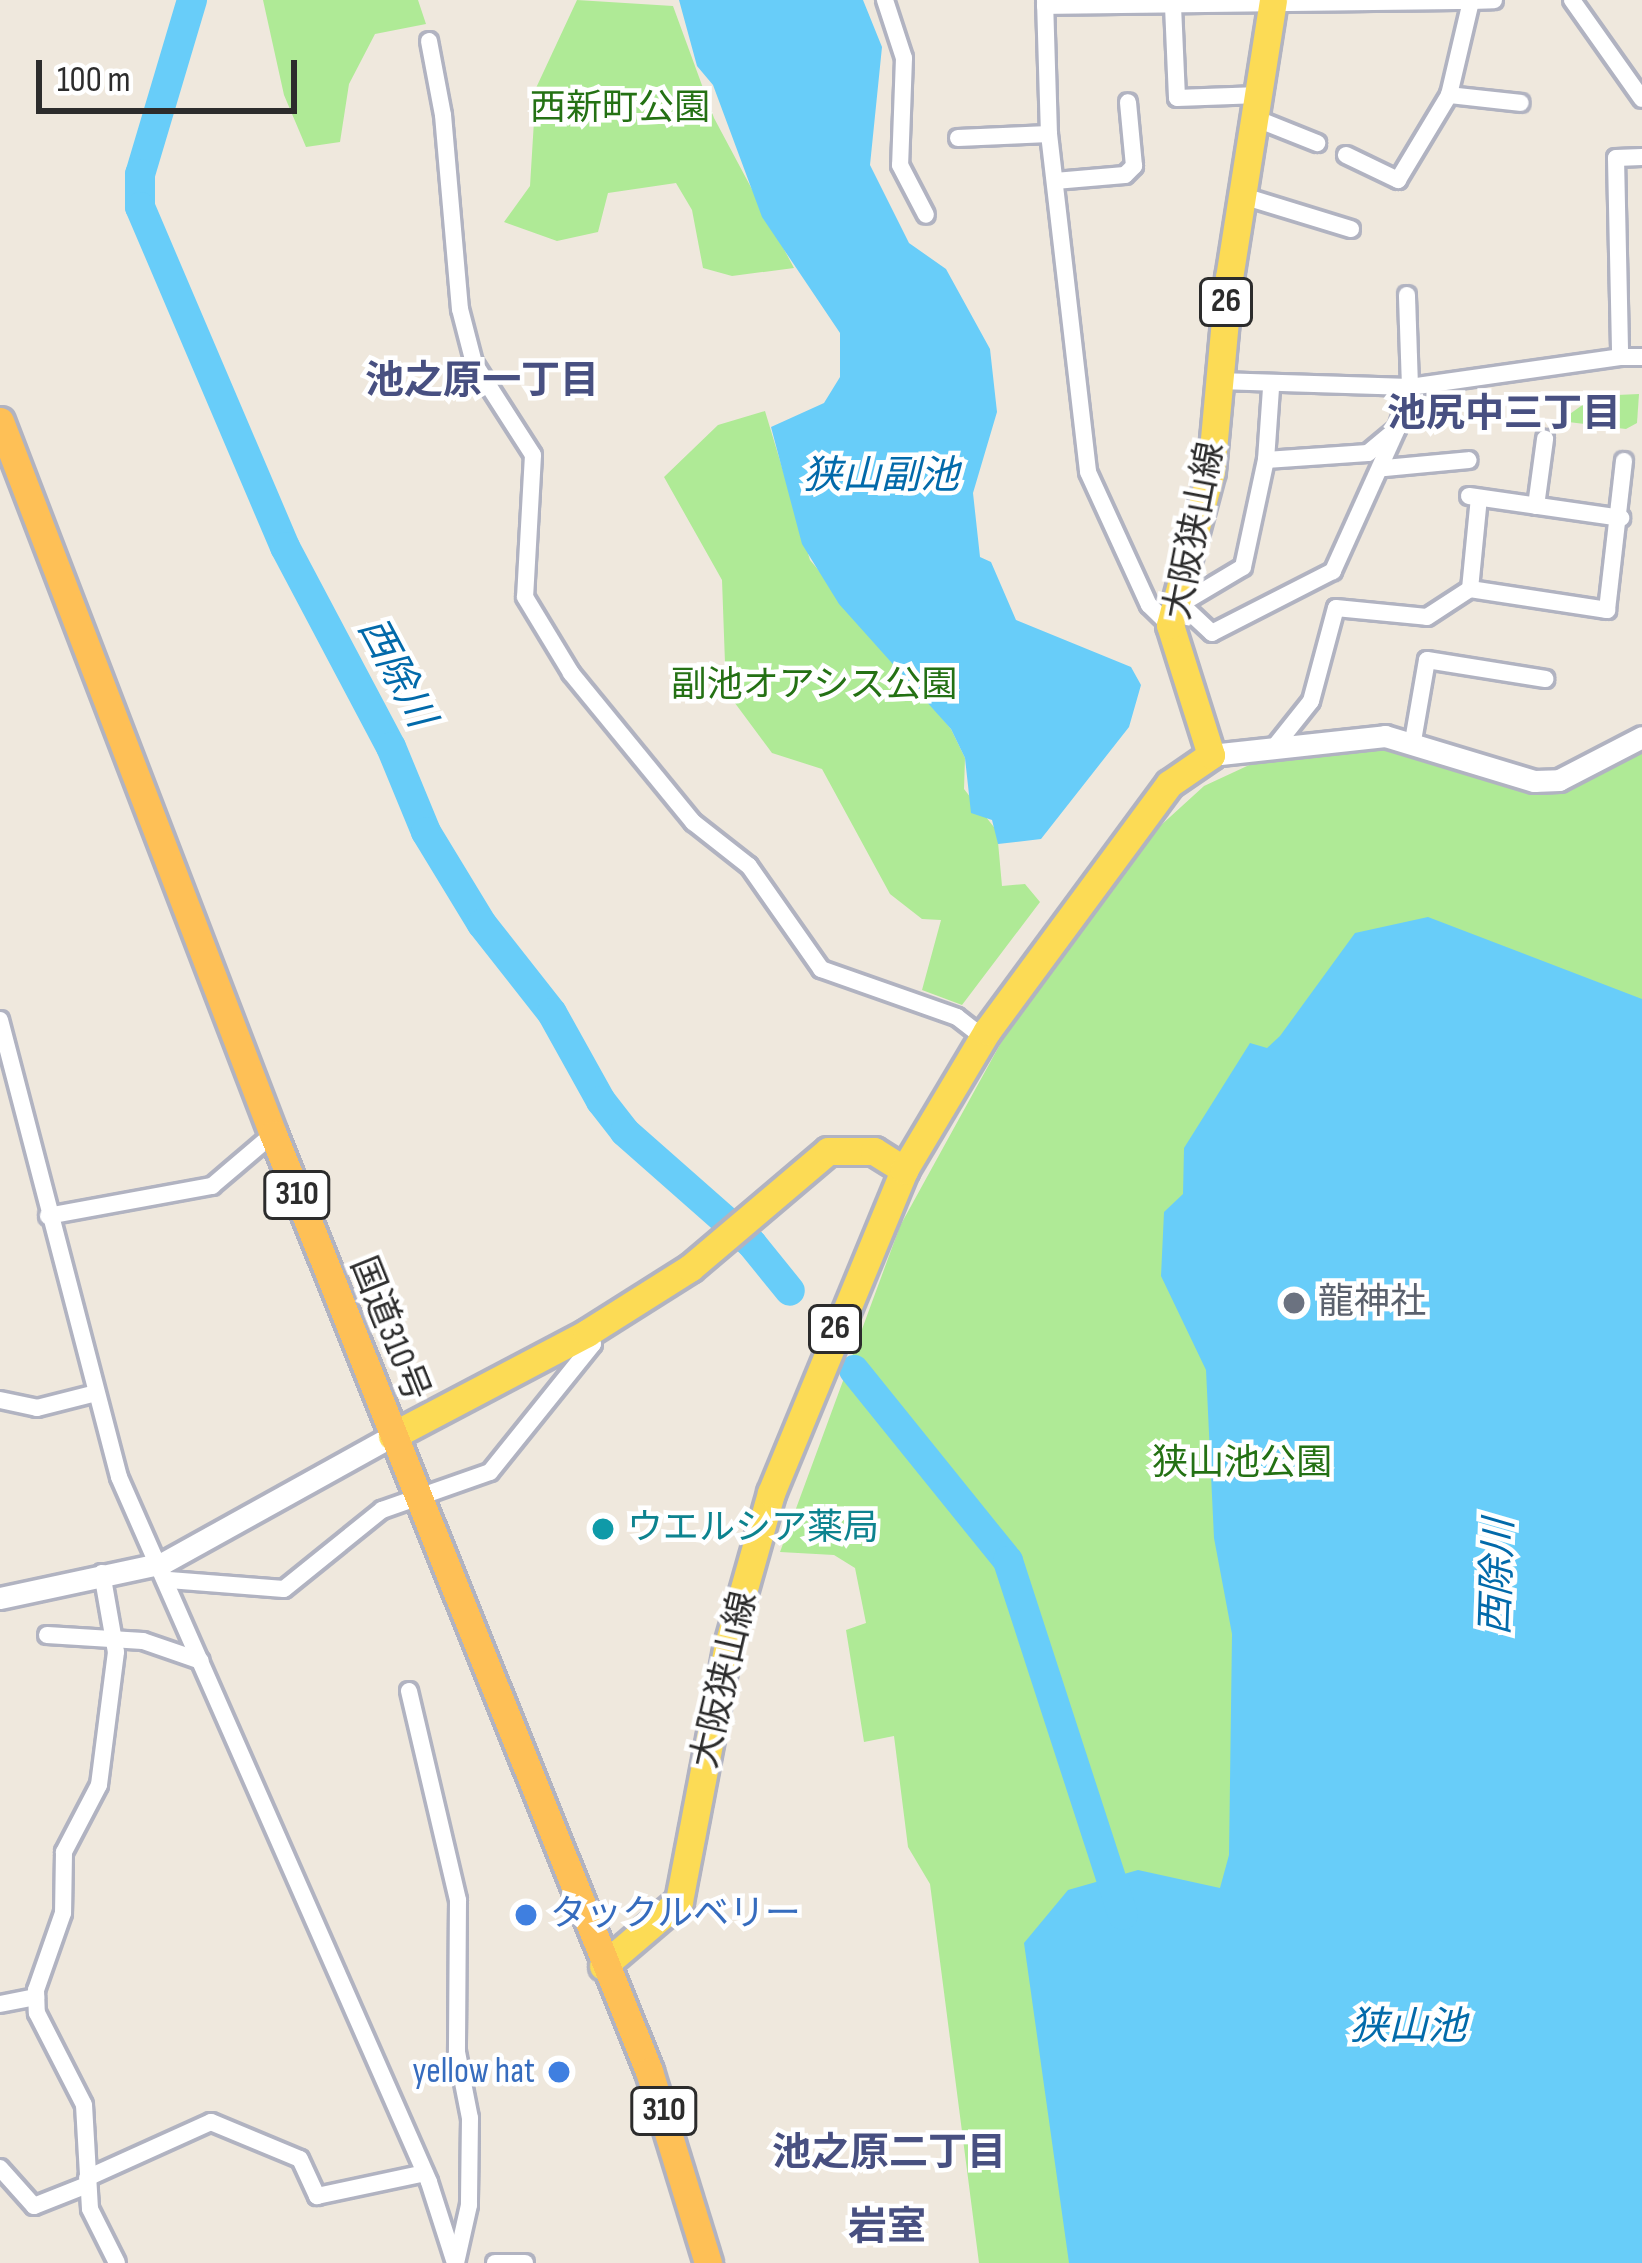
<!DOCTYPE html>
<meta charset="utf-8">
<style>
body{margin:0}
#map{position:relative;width:1642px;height:2263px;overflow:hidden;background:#efe8dd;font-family:"Sofia Sans Condensed","Noto Sans JP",sans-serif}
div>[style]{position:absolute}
.green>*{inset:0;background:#afea96}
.water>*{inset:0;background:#68cdf9}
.river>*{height:30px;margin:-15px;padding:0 15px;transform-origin:15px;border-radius:15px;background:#68cdf9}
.roads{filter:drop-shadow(3px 0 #b1b3c1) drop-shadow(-3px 0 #b1b3c1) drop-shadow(0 3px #b1b3c1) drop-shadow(0 -3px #b1b3c1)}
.minor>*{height:16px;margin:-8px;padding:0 8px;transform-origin:8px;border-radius:8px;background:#fff}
.tertiary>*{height:21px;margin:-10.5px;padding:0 10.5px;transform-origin:10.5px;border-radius:10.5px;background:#fff}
.primary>*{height:27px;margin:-13.5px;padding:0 13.5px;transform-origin:13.5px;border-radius:13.5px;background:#fcdb55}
.trunk>*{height:27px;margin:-13.5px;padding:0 13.5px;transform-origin:13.5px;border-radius:13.5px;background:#fec056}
.dots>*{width:33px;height:33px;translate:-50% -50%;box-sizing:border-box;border:6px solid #fff;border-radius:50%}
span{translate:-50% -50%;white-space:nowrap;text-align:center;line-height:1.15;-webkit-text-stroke:9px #fff;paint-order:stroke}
.shield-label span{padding:3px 9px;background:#fff;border:3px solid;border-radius:9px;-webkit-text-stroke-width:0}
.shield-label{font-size:33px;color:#2c2c2c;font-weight:700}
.park-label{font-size:36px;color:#247114}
.street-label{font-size:36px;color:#2c2c2c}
.worship-label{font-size:36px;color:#5b616d}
.left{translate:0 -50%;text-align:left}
.culture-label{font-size:36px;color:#0d838f}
.shop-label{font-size:36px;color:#366cbe}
.right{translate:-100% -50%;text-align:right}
.neighbourhood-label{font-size:39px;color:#485081;font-weight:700}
.water-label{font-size:39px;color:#026aaa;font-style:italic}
.scale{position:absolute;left:36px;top:60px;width:261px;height:54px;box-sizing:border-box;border:6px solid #2c2c2c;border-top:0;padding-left:15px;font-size:36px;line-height:42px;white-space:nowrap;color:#2c2c2c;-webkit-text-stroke:9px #fff;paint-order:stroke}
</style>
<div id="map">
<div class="green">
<i style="clip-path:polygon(263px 0,418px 0,426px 24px,375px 34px,349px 84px,340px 142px,306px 147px,284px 95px)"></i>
<i style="clip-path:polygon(577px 0,673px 6px,714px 118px,794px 268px,732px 276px,703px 268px,692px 210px,676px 183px,608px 193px,598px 232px,557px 241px,504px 222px,530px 186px,536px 88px)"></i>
<i style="clip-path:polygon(1639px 394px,1637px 423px,1626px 429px,1560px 421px,1595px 396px)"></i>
<i style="clip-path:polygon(765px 411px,810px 560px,951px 729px,965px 758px,964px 789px,997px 831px,1002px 886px,1025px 884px,1040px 902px,962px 1005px,922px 990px,941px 920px,922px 919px,890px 894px,822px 769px,772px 753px,726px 691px,722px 580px,664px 477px,718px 425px)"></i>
<i style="clip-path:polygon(1375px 745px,1553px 792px,1642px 750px,1642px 2263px,979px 2263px,930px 1884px,908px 1847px,894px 1736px,864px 1742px,846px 1630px,866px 1623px,855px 1568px,834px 1555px,780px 1552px,900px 1226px,1019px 1010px,1159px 827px,1204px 786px,1260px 760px)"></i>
</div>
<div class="water">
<i style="clip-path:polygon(679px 0,863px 0,882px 47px,870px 165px,909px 243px,946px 269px,990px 349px,997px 412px,973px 493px,980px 557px,991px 562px,1016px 620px,1131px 667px,1141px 685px,1129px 727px,1041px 839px,998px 844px,992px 820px,971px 813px,965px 758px,951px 729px,839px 604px,802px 544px,771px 427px,824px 403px,840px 377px,840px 333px,762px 217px,713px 85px,697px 66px)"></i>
<i style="clip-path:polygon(1428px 917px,1642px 999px,1642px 2263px,1069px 2263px,1024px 1943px,1068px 1890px,1138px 1870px,1220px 1888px,1229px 1855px,1232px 1634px,1214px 1538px,1206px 1370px,1161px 1276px,1164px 1212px,1183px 1194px,1184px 1148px,1250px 1043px,1267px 1048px,1280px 1036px,1355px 933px)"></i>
</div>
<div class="river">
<i style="left:192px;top:0;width:182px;rotate:106.6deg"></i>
<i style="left:140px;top:174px;width:33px;rotate:90deg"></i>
<i style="left:140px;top:207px;width:370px;rotate:66.9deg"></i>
<i style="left:285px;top:547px;width:226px;rotate:62.1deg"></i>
<i style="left:391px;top:747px;width:92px;rotate:67.6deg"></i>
<i style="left:426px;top:832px;width:108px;rotate:58.7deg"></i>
<i style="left:482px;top:924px;width:113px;rotate:51.8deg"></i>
<i style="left:552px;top:1013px;width:101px;rotate:60.9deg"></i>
<i style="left:601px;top:1101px;width:39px;rotate:52deg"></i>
<i style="left:625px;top:1132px;width:169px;rotate:41.4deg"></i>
<i style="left:752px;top:1244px;width:60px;rotate:51deg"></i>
<i style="left:854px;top:1370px;width:245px;rotate:51.1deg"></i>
<i style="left:1008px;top:1561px;width:372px;rotate:72deg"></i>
</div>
<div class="roads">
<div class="minor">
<i style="left:885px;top:0;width:61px;rotate:71.9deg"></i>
<i style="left:904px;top:58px;width:107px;rotate:92.1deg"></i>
<i style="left:900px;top:165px;width:56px;rotate:62.5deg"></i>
<i style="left:1045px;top:0;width:134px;rotate:88.3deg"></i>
<i style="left:1049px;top:134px;width:340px;rotate:83.4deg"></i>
<i style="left:1088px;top:472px;width:146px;rotate:65.4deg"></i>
<i style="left:1149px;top:605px;width:29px;rotate:44deg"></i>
<i style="left:1572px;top:0;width:121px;rotate:54.7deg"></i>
<i style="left:1045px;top:6px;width:426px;rotate:-0.7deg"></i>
<i style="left:1173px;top:6px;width:92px;rotate:87.5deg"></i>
<i style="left:1177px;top:98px;width:83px;rotate:-2.1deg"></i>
<i style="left:429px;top:41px;width:75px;rotate:79.3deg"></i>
<i style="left:443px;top:115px;width:195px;rotate:85deg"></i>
<i style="left:460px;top:309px;width:56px;rotate:75.5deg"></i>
<i style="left:474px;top:363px;width:109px;rotate:57.3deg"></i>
<i style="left:533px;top:455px;width:142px;rotate:93.2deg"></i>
<i style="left:525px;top:597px;width:89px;rotate:58.8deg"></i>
<i style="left:571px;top:673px;width:193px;rotate:50.7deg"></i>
<i style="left:693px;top:822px;width:71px;rotate:38.2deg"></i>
<i style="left:749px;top:866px;width:126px;rotate:55deg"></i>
<i style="left:821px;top:969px;width:144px;rotate:19.4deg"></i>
<i style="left:957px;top:1017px;width:33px;rotate:38deg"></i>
<i style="left:1449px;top:95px;width:72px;rotate:6.3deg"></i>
<i style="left:1257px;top:119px;width:65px;rotate:21.8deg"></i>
<i style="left:958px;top:138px;width:91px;rotate:-2.5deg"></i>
<i style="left:1346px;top:155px;width:58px;rotate:25.7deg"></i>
<i style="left:1398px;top:180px;width:99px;rotate:-59deg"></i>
<i style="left:1449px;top:95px;width:97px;rotate:-76.8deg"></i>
<i style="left:1471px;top:1px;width:23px;rotate:-2deg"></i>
<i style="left:1642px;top:157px;width:26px;rotate:178deg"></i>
<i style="left:1616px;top:158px;width:199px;rotate:88.8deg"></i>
<i style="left:1620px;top:357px;width:22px"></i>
<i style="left:1055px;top:181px;width:70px;rotate:-4.9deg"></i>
<i style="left:1125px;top:175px;width:13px;rotate:-45deg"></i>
<i style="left:1134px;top:166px;width:64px;rotate:-95.4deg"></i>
<i style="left:1243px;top:196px;width:113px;rotate:17deg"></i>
<i style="left:1218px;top:381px;width:192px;rotate:1.8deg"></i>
<i style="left:1410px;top:387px;width:212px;rotate:-8.1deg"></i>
<i style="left:1397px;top:429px;width:156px;rotate:114.3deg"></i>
<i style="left:1333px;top:571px;width:136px;rotate:152.9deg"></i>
<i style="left:1212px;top:633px;width:42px;rotate:-136.9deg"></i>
<i style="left:1181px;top:604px;width:72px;rotate:-30.8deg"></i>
<i style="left:1243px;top:567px;width:109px;rotate:-77.9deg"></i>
<i style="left:1266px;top:460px;width:102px;rotate:-3.9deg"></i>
<i style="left:1368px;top:453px;width:38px;rotate:-40deg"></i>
<i style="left:1397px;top:429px;width:44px;rotate:-72.8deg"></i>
<i style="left:1410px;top:387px;width:92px;rotate:-91.9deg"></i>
<i style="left:1266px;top:460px;width:72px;rotate:-86deg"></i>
<i style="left:1385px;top:468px;width:84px;rotate:-5.4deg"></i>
<i style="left:1469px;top:496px;width:154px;rotate:8.2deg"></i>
<i style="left:1536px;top:506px;width:68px;rotate:-82.3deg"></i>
<i style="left:1470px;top:589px;width:91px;rotate:-84.4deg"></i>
<i style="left:1413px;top:741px;width:82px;rotate:-80.2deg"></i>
<i style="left:1427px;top:660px;width:120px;rotate:9.1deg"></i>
<i style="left:1276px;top:745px;width:56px;rotate:-51.5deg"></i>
<i style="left:1311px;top:701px;width:96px;rotate:-75deg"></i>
<i style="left:1336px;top:608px;width:91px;rotate:5.6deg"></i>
<i style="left:1427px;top:617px;width:51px;rotate:-33.1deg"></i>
<i style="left:1470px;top:589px;width:139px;rotate:8.7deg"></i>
<i style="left:1607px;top:610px;width:150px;rotate:-83.5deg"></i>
<i style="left:0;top:1020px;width:472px;rotate:75.4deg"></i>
<i style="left:119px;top:1477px;width:770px;rotate:66.26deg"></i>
<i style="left:429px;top:2182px;width:85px;rotate:72.2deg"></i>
<i style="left:48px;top:1216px;width:167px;rotate:-10.4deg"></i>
<i style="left:212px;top:1186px;width:80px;rotate:-40.4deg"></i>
<i style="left:0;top:1400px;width:38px;rotate:12deg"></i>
<i style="left:37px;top:1408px;width:57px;rotate:-14.3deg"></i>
<i style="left:102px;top:1573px;width:80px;rotate:80deg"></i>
<i style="left:116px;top:1652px;width:134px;rotate:97.3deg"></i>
<i style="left:99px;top:1785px;width:76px;rotate:117.6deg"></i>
<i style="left:64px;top:1852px;width:61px;rotate:90.9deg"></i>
<i style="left:63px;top:1913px;width:82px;rotate:109.3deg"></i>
<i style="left:36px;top:1990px;width:23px;rotate:88deg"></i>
<i style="left:37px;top:2013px;width:103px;rotate:62.9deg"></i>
<i style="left:84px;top:2105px;width:104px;rotate:86.7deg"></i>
<i style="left:90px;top:2209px;width:60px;rotate:63.4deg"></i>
<i style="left:169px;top:1580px;width:115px;rotate:4.5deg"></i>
<i style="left:284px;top:1589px;width:126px;rotate:-38.9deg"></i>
<i style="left:382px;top:1510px;width:114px;rotate:-19.4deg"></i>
<i style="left:490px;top:1472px;width:164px;rotate:-51.2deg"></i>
<i style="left:593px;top:1344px;width:13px;rotate:-119deg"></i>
<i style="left:47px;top:1635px;width:96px;rotate:3.6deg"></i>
<i style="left:143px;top:1641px;width:61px;rotate:19deg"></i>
<i style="left:409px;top:1691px;width:215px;rotate:76.8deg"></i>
<i style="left:458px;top:1900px;width:152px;rotate:90.4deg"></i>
<i style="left:457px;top:2052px;width:67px;rotate:78.9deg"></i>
<i style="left:470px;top:2118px;width:87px;rotate:90.7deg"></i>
<i style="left:469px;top:2205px;width:59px;rotate:102.6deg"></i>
<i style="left:0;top:2004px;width:37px;rotate:-11deg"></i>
<i style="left:0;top:2168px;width:51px;rotate:48.2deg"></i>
<i style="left:34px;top:2206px;width:57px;rotate:-21.6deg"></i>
<i style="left:87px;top:2178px;width:136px;rotate:-24.3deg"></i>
<i style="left:211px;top:2122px;width:96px;rotate:22.6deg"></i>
<i style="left:300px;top:2159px;width:41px;rotate:65.3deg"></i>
<i style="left:317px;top:2196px;width:110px;rotate:-12deg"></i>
<i style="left:495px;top:2263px;width:30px"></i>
</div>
<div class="tertiary">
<i style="left:1211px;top:755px;width:175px;rotate:-6.2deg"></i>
<i style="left:1385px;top:736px;width:156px;rotate:16.8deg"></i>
<i style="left:1534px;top:781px;width:25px;rotate:-2deg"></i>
<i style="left:1559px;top:780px;width:93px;rotate:-27.4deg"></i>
<i style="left:0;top:1598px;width:167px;rotate:-12.1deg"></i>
<i style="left:163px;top:1563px;width:262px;rotate:-29deg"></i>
</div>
<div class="primary">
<i style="left:392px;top:1436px;width:221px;rotate:-27.8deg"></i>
<i style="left:587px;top:1333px;width:122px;rotate:-32.3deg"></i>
<i style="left:690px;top:1268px;width:181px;rotate:-40.3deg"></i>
<i style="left:828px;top:1151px;width:46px"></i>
<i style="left:874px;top:1151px;width:36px;rotate:32deg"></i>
<i style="left:603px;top:1966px;width:100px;rotate:-40.5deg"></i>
<i style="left:679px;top:1901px;width:261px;rotate:-79.2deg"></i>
<i style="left:728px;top:1645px;width:158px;rotate:-74.2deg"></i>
<i style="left:771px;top:1493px;width:349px;rotate:-67.6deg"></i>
<i style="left:904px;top:1170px;width:162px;rotate:-59.2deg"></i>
<i style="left:987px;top:1031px;width:307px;rotate:-53.6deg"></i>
<i style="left:1169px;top:784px;width:51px;rotate:-34.6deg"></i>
<i style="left:1211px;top:755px;width:136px;rotate:-107.5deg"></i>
<i style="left:1170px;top:625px;width:159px;rotate:-75.1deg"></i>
<i style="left:1211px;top:471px;width:194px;rotate:-84.7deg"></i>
<i style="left:1229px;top:278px;width:281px;rotate:-81deg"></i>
</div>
<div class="trunk">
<i style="left:0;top:421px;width:763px;rotate:69.05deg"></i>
<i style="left:273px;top:1134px;width:1010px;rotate:68.14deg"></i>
<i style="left:649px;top:2071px;width:201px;rotate:72.9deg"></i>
</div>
</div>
<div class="dots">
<i style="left:1294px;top:1303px;background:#6b7280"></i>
<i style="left:603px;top:1529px;background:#0f9aa8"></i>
<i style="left:526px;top:1915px;background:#3f7fe0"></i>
<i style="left:559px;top:2072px;background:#3f7fe0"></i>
</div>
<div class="shield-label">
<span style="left:1226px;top:302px">26</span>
<span style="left:297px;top:1195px">310</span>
<span style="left:835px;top:1329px">26</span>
<span style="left:664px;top:2111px">310</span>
</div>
<div class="park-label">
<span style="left:620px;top:109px">西新町公園</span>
<span style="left:814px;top:686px">副池オアシス公園</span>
<span style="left:1242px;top:1464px">狭山池公園</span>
</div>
<div class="street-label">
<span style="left:1195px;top:531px;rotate:-79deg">大阪狭山線</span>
<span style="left:389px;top:1329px;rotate:68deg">国道310号</span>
<span style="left:725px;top:1680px;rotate:-77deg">大阪狭山線</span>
</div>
<div class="worship-label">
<span class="left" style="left:1318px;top:1303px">龍神社</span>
</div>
<div class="culture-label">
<span class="left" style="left:627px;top:1529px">ウエルシア薬局</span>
</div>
<div class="shop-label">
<span class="left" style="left:550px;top:1915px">タックルベリー</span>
<span class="right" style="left:535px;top:2072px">yellow hat</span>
</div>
<div class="neighbourhood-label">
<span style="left:482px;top:382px">池之原一丁目</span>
<span style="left:1504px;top:415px">池尻中三丁目</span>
<span style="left:889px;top:2154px">池之原二丁目</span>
<span style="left:887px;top:2228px">岩室</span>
</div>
<div class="water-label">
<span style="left:881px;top:477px">狭山副池</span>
<span style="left:395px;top:673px;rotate:62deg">西除川</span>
<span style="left:1499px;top:1577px;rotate:-88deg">西除川</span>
<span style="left:1408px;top:2028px">狭山池</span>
</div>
<div class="scale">100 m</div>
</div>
